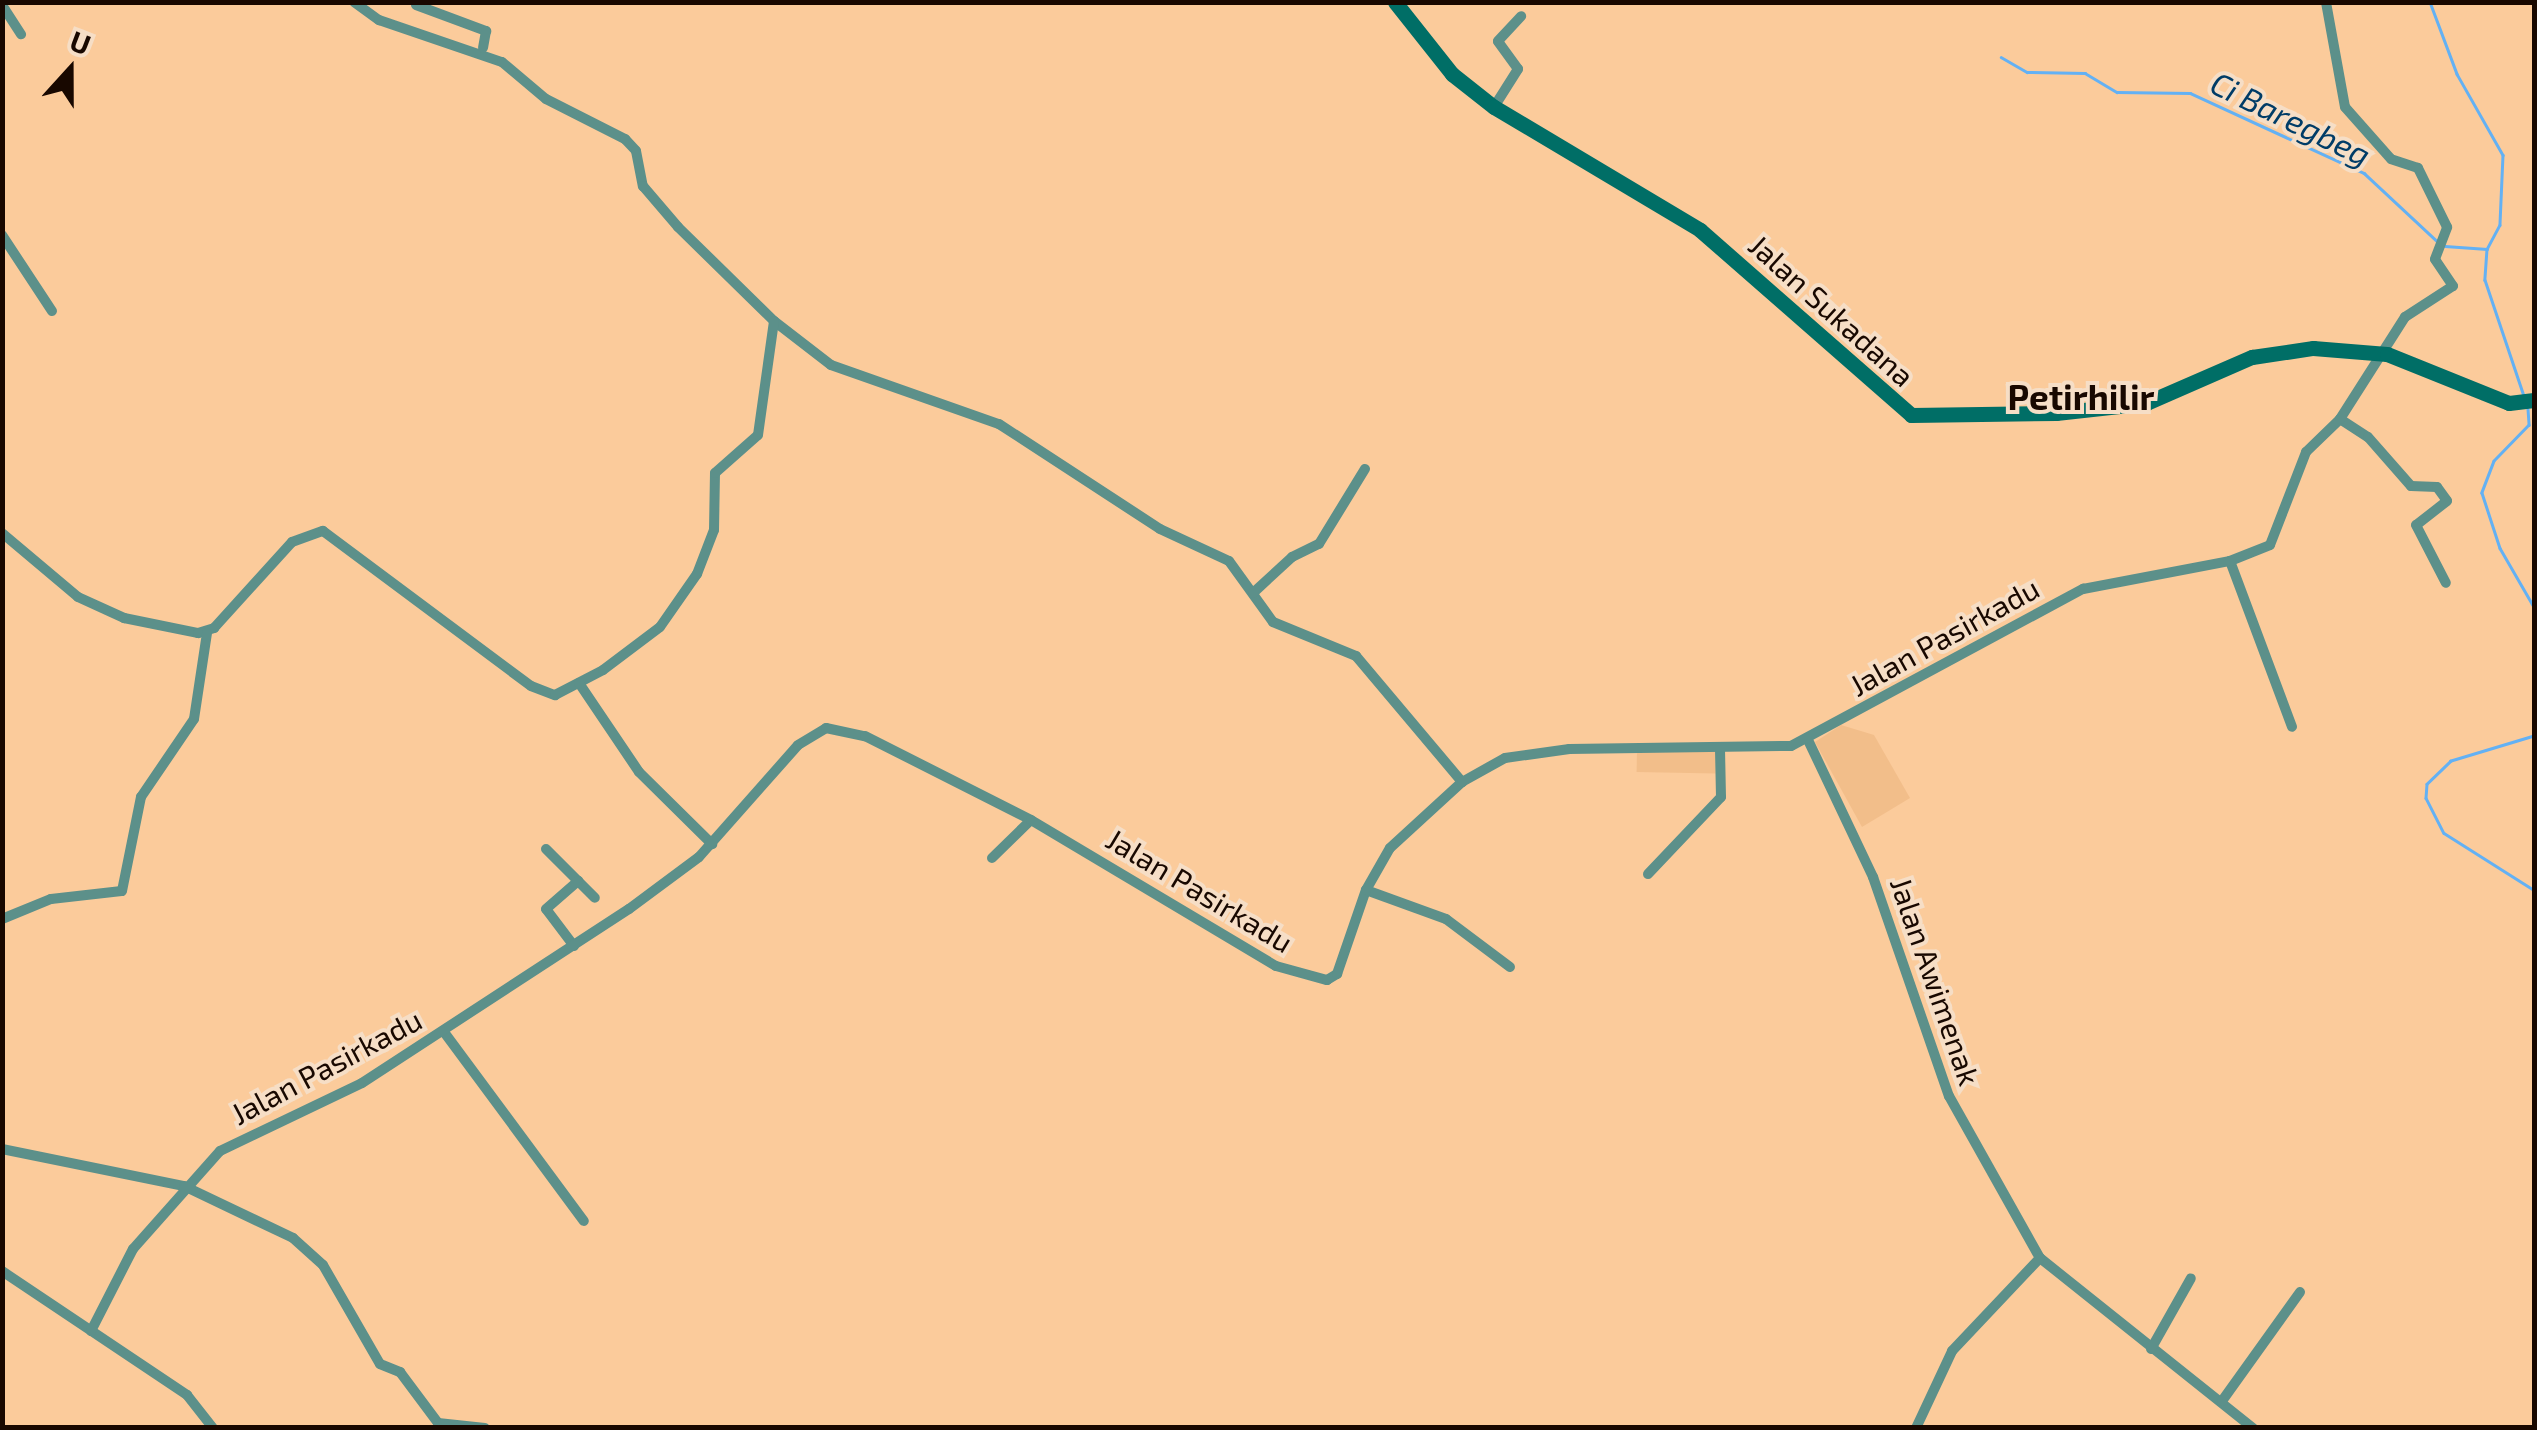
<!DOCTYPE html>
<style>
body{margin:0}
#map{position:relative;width:2537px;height:1430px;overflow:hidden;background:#fbcb9b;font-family:"Exo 2",sans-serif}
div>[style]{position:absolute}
.built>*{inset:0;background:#f2be8a;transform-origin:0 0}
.stream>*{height:2.5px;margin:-1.25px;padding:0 1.25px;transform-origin:1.25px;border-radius:1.25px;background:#63b1f4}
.minor>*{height:10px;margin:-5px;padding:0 5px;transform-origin:5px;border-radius:5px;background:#5c908a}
.secondary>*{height:15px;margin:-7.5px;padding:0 7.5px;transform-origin:7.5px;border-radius:7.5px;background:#006e66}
span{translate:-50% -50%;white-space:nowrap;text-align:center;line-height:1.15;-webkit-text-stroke:8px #f6dec6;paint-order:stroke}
.street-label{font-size:30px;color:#180800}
.water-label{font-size:32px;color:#003c67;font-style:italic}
.quarter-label{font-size:35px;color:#180800;font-weight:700}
.frame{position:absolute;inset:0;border:5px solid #180800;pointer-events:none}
.north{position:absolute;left:20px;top:20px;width:100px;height:100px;-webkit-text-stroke:8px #f6dec6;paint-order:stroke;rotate:21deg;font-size:28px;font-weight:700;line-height:40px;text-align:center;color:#180800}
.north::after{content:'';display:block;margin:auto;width:35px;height:45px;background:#180800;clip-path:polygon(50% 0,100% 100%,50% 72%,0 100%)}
</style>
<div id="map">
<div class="built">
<i style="clip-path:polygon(1841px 725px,1874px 735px,1910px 798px,1862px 827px,1815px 742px)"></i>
<i style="left:1637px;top:750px;width:79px;height:22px;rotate:1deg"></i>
</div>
<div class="stream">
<i style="left:2430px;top:2px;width:77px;rotate:69.4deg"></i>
<i style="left:2457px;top:74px;width:93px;rotate:60.4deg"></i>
<i style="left:2503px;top:155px;width:70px;rotate:92.5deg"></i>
<i style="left:2500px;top:225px;width:27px;rotate:118deg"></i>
<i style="left:2487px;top:249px;width:31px;rotate:94deg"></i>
<i style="left:2485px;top:280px;width:122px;rotate:71.4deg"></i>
<i style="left:2001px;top:57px;width:30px;rotate:30deg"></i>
<i style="left:2027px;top:72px;width:58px;rotate:1deg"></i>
<i style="left:2085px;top:73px;width:37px;rotate:31deg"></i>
<i style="left:2117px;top:92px;width:73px;rotate:0.8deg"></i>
<i style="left:2190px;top:93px;width:192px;rotate:24.7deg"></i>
<i style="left:2364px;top:173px;width:101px;rotate:43deg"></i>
<i style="left:2445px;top:246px;width:42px;rotate:4.1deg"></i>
<i style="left:2528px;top:409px;width:16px;rotate:86deg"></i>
<i style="left:2529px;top:425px;width:50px;rotate:134.2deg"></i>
<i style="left:2494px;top:461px;width:34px;rotate:111deg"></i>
<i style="left:2482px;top:493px;width:58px;rotate:71.9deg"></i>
<i style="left:2500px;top:548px;width:68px;rotate:60deg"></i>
<i style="left:2534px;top:736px;width:87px;rotate:163.2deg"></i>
<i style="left:2451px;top:761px;width:33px;rotate:136deg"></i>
<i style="left:2427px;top:784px;width:14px;rotate:94deg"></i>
<i style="left:2426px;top:798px;width:39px;rotate:63deg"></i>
<i style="left:2444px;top:833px;width:107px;rotate:32.3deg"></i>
</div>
<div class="minor">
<i style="left:354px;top:2px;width:31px;rotate:36deg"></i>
<i style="left:379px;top:20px;width:130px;rotate:18.9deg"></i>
<i style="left:502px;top:62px;width:57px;rotate:40.1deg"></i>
<i style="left:546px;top:99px;width:89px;rotate:26.9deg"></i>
<i style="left:625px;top:139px;width:16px;rotate:47deg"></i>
<i style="left:636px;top:151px;width:36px;rotate:79deg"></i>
<i style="left:643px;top:186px;width:54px;rotate:49.5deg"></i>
<i style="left:678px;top:227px;width:134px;rotate:44.4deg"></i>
<i style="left:774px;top:321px;width:72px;rotate:37.7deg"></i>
<i style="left:831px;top:365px;width:178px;rotate:19.4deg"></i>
<i style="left:999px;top:424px;width:192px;rotate:33.1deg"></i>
<i style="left:1160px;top:529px;width:76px;rotate:24.9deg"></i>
<i style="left:1229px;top:561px;width:75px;rotate:54.2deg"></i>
<i style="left:1273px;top:622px;width:90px;rotate:22.3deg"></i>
<i style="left:1356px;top:656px;width:165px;rotate:49.9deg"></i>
<i style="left:2px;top:5px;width:35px;rotate:57deg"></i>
<i style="left:416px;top:5px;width:75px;rotate:20.4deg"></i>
<i style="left:486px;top:31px;width:17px;rotate:100deg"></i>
<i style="left:1494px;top:107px;width:45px;rotate:-57.7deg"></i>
<i style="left:1518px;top:69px;width:34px;rotate:-126deg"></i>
<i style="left:1498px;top:41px;width:34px;rotate:-47deg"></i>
<i style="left:2px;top:235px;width:91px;rotate:56.7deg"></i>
<i style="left:2340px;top:419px;width:33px;rotate:33deg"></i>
<i style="left:2368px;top:437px;width:65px;rotate:48.7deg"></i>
<i style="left:2411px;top:486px;width:26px;rotate:2deg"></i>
<i style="left:2437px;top:487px;width:17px;rotate:54deg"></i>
<i style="left:2447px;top:501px;width:39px;rotate:142deg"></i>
<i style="left:2416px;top:525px;width:65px;rotate:62.7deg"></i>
<i style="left:2px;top:533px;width:99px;rotate:40.1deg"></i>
<i style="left:78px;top:597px;width:51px;rotate:24.5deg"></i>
<i style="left:124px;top:618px;width:76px;rotate:11.5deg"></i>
<i style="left:198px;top:633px;width:17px;rotate:-17deg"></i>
<i style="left:214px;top:628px;width:116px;rotate:-47.8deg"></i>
<i style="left:292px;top:542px;width:33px;rotate:-20deg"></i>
<i style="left:323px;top:531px;width:259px;rotate:36.7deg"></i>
<i style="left:531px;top:686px;width:26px;rotate:21deg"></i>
<i style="left:555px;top:695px;width:54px;rotate:-27.5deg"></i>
<i style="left:603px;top:670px;width:71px;rotate:-37deg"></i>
<i style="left:660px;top:627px;width:65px;rotate:-55.1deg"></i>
<i style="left:697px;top:574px;width:47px;rotate:-68.9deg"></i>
<i style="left:714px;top:530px;width:57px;rotate:-89deg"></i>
<i style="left:715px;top:473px;width:57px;rotate:-41.5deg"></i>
<i style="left:758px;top:435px;width:115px;rotate:-82deg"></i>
<i style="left:2230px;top:561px;width:177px;rotate:69.5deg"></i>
<i style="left:1253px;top:593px;width:53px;rotate:-42.7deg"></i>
<i style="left:1292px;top:557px;width:30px;rotate:-26deg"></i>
<i style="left:1319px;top:544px;width:88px;rotate:-58.5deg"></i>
<i style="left:579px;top:683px;width:107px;rotate:56deg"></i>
<i style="left:639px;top:772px;width:103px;rotate:44.6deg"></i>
<i style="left:1808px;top:740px;width:152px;rotate:64.6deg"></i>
<i style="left:1873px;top:877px;width:232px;rotate:70.9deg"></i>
<i style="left:1949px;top:1096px;width:186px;rotate:60.7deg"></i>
<i style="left:2040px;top:1258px;width:273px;rotate:38.6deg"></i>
<i style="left:546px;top:849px;width:69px;rotate:45deg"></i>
<i style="left:992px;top:858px;width:54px;rotate:-44.3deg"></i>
<i style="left:1648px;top:874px;width:106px;rotate:-46.5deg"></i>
<i style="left:1721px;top:797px;width:49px;rotate:-91.2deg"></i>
<i style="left:1366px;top:890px;width:85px;rotate:19.9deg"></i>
<i style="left:1446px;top:919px;width:80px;rotate:36.9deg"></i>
<i style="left:2px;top:919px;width:53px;rotate:-22.2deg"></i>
<i style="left:51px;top:899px;width:71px;rotate:-6.4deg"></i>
<i style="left:122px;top:891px;width:96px;rotate:-78.6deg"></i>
<i style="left:141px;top:797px;width:94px;rotate:-55.8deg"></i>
<i style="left:194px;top:719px;width:87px;rotate:-81.4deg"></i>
<i style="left:574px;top:946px;width:46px;rotate:-127.1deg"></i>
<i style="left:546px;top:909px;width:43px;rotate:-41.2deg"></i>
<i style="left:444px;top:1032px;width:235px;rotate:53.5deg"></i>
<i style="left:2px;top:1149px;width:186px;rotate:11.5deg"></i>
<i style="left:184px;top:1186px;width:121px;rotate:25.5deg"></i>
<i style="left:293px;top:1238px;width:40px;rotate:42deg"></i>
<i style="left:323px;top:1265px;width:114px;rotate:60.1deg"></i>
<i style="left:380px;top:1364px;width:22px;rotate:22deg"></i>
<i style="left:400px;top:1372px;width:64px;rotate:53.3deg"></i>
<i style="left:438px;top:1423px;width:47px;rotate:6.1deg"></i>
<i style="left:2px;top:1271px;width:223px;rotate:33.8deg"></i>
<i style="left:187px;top:1395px;width:42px;rotate:51.8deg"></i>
<i style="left:91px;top:1331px;width:92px;rotate:-62.9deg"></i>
<i style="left:133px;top:1249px;width:131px;rotate:-48.4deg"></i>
<i style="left:220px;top:1151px;width:157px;rotate:-25.6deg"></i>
<i style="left:362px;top:1083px;width:319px;rotate:-33.1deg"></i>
<i style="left:629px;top:909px;width:87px;rotate:-36.6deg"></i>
<i style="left:699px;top:857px;width:149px;rotate:-48.5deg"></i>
<i style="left:798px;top:745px;width:33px;rotate:-31deg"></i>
<i style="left:826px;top:728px;width:40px;rotate:12deg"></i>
<i style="left:865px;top:736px;width:186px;rotate:26.8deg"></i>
<i style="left:1031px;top:820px;width:285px;rotate:30.8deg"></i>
<i style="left:1276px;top:966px;width:53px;rotate:15.4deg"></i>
<i style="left:1327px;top:980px;width:12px;rotate:-31deg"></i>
<i style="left:1337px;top:974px;width:89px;rotate:-71deg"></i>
<i style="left:1366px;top:890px;width:48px;rotate:-60.3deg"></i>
<i style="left:1390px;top:848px;width:98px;rotate:-42.5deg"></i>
<i style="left:1462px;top:782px;width:49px;rotate:-29.2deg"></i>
<i style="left:1505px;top:758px;width:65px;rotate:-8deg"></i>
<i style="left:1569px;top:749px;width:222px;rotate:-0.8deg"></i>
<i style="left:1791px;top:746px;width:332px;rotate:-28.3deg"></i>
<i style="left:2083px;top:589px;width:150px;rotate:-10.8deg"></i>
<i style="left:2230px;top:561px;width:43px;rotate:-21.8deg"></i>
<i style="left:2270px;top:545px;width:100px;rotate:-68.8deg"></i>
<i style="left:2306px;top:452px;width:47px;rotate:-44.1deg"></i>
<i style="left:2340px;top:419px;width:121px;rotate:-57.5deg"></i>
<i style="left:2405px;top:317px;width:57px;rotate:-32.9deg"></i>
<i style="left:2453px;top:286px;width:32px;rotate:-124deg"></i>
<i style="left:2435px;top:259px;width:34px;rotate:-69deg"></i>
<i style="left:2447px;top:227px;width:66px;rotate:-116.2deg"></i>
<i style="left:2418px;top:168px;width:28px;rotate:-162deg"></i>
<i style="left:2391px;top:159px;width:69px;rotate:-131.5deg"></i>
<i style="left:2345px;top:107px;width:107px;rotate:-100.3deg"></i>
<i style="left:2151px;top:1349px;width:81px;rotate:-60.6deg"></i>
<i style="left:2222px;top:1401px;width:134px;rotate:-54.4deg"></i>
<i style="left:1916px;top:1428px;width:85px;rotate:-64.9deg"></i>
<i style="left:1952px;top:1351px;width:128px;rotate:-46.6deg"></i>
</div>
<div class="secondary">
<i style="left:1395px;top:2px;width:92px;rotate:51.6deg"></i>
<i style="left:1452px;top:74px;width:53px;rotate:38.2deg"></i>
<i style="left:1494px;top:107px;width:240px;rotate:30.8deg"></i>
<i style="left:1700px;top:230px;width:281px;rotate:41.2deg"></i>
<i style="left:1911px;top:415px;width:145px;rotate:-0.8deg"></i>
<i style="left:2056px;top:413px;width:91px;rotate:-6.3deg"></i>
<i style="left:2146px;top:403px;width:116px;rotate:-23.5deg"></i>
<i style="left:2252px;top:357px;width:62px;rotate:-8.4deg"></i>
<i style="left:2313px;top:348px;width:74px;rotate:4.6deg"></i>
<i style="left:2387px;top:354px;width:131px;rotate:21.9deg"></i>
<i style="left:2509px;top:403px;width:25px;rotate:-7deg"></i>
</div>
<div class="street-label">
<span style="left:1832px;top:310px;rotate:42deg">Jalan Sukadana</span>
<span style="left:1944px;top:636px;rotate:-29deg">Jalan Pasirkadu</span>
<span style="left:1200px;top:890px;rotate:31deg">Jalan Pasirkadu</span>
<span style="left:1936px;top:981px;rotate:71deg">Jalan Awimenak</span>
<span style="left:326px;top:1066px;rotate:-28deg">Jalan Pasirkadu</span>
</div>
<div class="water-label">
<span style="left:2291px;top:118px;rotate:26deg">Ci Baregbeg</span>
</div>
<div class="quarter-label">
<span style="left:2081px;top:396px">Petirhilir</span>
</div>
<div class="frame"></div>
<div class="north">U</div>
</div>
